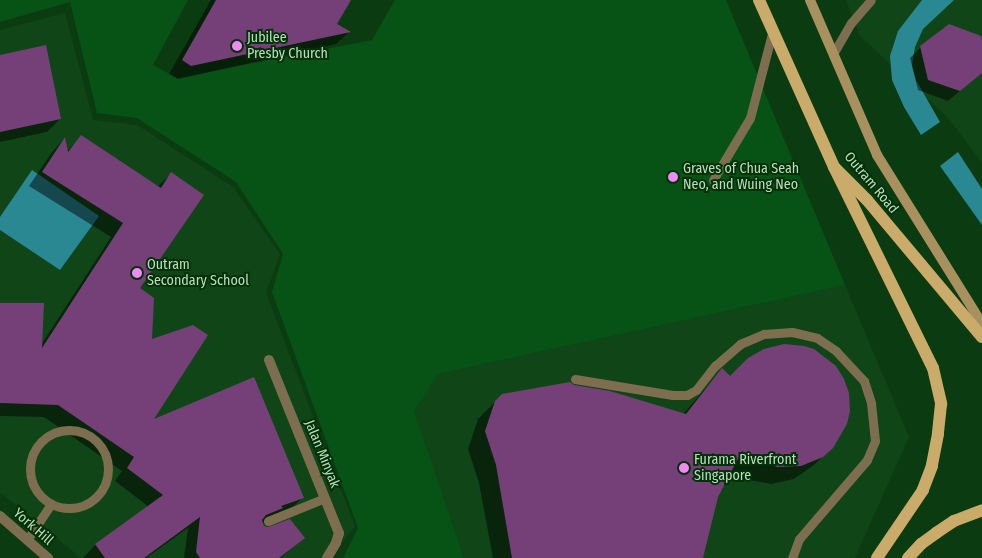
<!DOCTYPE html>
<style>
body{margin:0}
#map{position:relative;width:982px;height:558px;overflow:hidden;background:#0b3b11;font-family:"Fira Sans Condensed",sans-serif}
div>[style]{position:absolute}
.built>*{inset:0;background:#104617}
.green>*{inset:0;background:#065315}
.water>*{inset:0;background:#298892}
.shadow>*{inset:0;background:#0007}
.building>*{inset:0;background:#754078}
.lane>*{height:9px;margin:-4.5px;padding:0 4.5px;transform-origin:4.5px;border-radius:4.5px;background:#7d6e50}
.lane>.ring{margin:-4.5px;padding:0;box-sizing:content-box;background:none;border:9px solid #7d6e50;border-radius:50%}
.street>*{height:10px;margin:-5px;padding:0 5px;transform-origin:5px;border-radius:5px;background:#7d6e50}
.secondary>*{height:10px;margin:-5px;padding:0 5px;transform-origin:5px;border-radius:5px;background:#a8915f}
.primary>*{height:12px;margin:-6px;padding:0 6px;transform-origin:6px;border-radius:6px;background:#caab6a}
.dots>*{width:14px;height:14px;translate:-50% -50%;box-sizing:border-box;border:2px solid #003107;border-radius:50%}
span{translate:-50% -50%;white-space:nowrap;text-align:center;line-height:1.15;-webkit-text-stroke:4px #003107;paint-order:stroke}
.poi-label{font-size:14px;color:#bdddbe}
.left{translate:0 -50%;text-align:left}
.street-label{font-size:14px;color:#bdddbe}
</style>
<div id="map">
<div class="built">
<i style="clip-path:polygon(846px 0,982px 0,982px 163px,949px 119px,860px 36px)"></i>
<i style="clip-path:polygon(65px 13px,93px 120px,137px 125px,233px 187px,280px 254px,266px 293px,355px 526px,330px 558px,81px 558px,0 492px,0 30px)"></i>
<i style="clip-path:polygon(845px 285px,909px 437px,855px 558px,464px 558px,413px 411px,438px 374px)"></i>
</div>
<div class="green">
<i style="clip-path:polygon(0 0,188px 0,153px 65px,177px 78px,372px 40px,395px 0,726px 0,845px 285px,438px 374px,414px 411px,464px 558px,343px 558px,358px 528px,272px 292px,283px 254px,236px 182px,137px 118px,97px 113px,70px 2px,0 22px)"></i>
</div>
<div class="water">
<i style="clip-path:polygon(922px 0,954px 0,923px 29px,915px 47px,912px 65px,916px 80px,940px 122px,921px 135px,904px 107px,892px 80px,890px 56px,898px 31px)"></i>
<i style="clip-path:polygon(958px 152px,982px 189px,982px 225px,940px 166px)"></i>
<i style="clip-path:polygon(32px 170px,99px 216px,60px 270px,0 230px,0 217px)"></i>
</div>
<div class="shadow">
<i style="clip-path:polygon(211px 0,350px 0,335px 25px,349px 32px,336px 44px,178px 79px,169px 74px)"></i>
<i style="clip-path:polygon(921px 47px,982px 48px,982px 72px,948px 101px,918px 90px,910px 58px)"></i>
<i style="clip-path:polygon(0 56px,60px 119px,47px 132px,0 142px)"></i>
<i style="clip-path:polygon(81px 137px,158px 186px,172px 173px,138px 288px,151px 341px,151px 422px,302px 498px,289px 511px,261px 524px,264px 527px,303px 538px,281px 558px,184px 558px,188px 528px,146px 558px,83px 558px,95px 545px,149px 507px,115px 481px,122px 471px,44px 417px,0 416px,0 304px,41px 345px,111px 237px,29px 186px,52px 152px,64px 139px,67px 151px)"></i>
<i style="clip-path:polygon(803px 347px,823px 356px,835px 367px,832px 447px,814px 465px,794px 479px,771px 484px,744px 479px,730px 471px,717px 496px,702px 558px,493px 558px,479px 483px,468px 449px,478px 419px,495px 402px,573px 386px,683px 414px,722px 370px,730px 378px)"></i>
</div>
<div class="building">
<i style="clip-path:polygon(216px 0,351px 0,337px 24px,351px 32px,191px 66px,182px 60px)"></i>
<i style="clip-path:polygon(949px 24px,981px 36px,982px 41px,982px 73px,960px 91px,928px 80px,920px 46px)"></i>
<i style="clip-path:polygon(46px 45px,61px 119px,0 132px,0 55px)"></i>
<i style="clip-path:polygon(81px 135px,161px 188px,171px 172px,204px 195px,140px 288px,154px 298px,152px 339px,193px 325px,208px 335px,154px 419px,254px 377px,304px 498px,281px 506px,283px 508px,266px 515px,262px 520px,264px 526px,268px 527px,290px 519px,305px 538px,279px 558px,200px 558px,196px 552px,200px 517px,144px 558px,105px 558px,95px 544px,163px 495px,127px 468px,134px 457px,58px 405px,0 403px,0 303px,44px 303px,42px 348px,123px 223px,42px 172px,65px 137px,68px 152px)"></i>
<i style="clip-path:polygon(784px 344px,804px 346px,814px 349px,836px 366px,844px 379px,849px 393px,850px 411px,847px 424px,833px 448px,823px 457px,801px 466px,777px 467px,762px 462px,742px 451px,718px 497px,703px 558px,512px 558px,496px 465px,485px 431px,495px 401px,502px 394px,570px 382px,574px 385px,610px 391px,686px 414px,722px 368px,730px 376px,748px 358px,764px 349px)"></i>
</div>
<div class="lane">
<i style="left:833px;top:54px;width:36px;rotate:-60deg"></i>
<i style="left:851px;top:23px;width:30px;rotate:-49deg"></i>
<i style="left:713px;top:180px;width:72px;rotate:-59.2deg"></i>
<i style="left:750px;top:118px;width:91px;rotate:-75.4deg"></i>
<i style="left:575px;top:379px;width:99px;rotate:9.3deg"></i>
<i style="left:673px;top:395px;width:14px"></i>
<i style="left:687px;top:395px;width:10px;rotate:-29deg"></i>
<i style="left:696px;top:390px;width:31px;rotate:-52deg"></i>
<i style="left:715px;top:366px;width:33px;rotate:-41deg"></i>
<i style="left:740px;top:344px;width:26px;rotate:-23deg"></i>
<i style="left:764px;top:334px;width:28px;rotate:-4deg"></i>
<i style="left:792px;top:332px;width:26px;rotate:13deg"></i>
<i style="left:817px;top:338px;width:23px;rotate:34deg"></i>
<i style="left:836px;top:351px;width:41px;rotate:47deg"></i>
<i style="left:864px;top:381px;width:23px;rotate:72deg"></i>
<i style="left:871px;top:403px;width:38px;rotate:84deg"></i>
<i style="left:875px;top:441px;width:21px;rotate:113deg"></i>
<i style="left:867px;top:460px;width:104px;rotate:130.7deg"></i>
<i style="left:799px;top:539px;width:20px;rotate:110deg"></i>
<i class="ring" style="left:30px;top:430px;width:69px;height:69px"></i>
<i style="left:268px;top:521px;width:61px;rotate:-22deg"></i>
<i style="left:27px;top:540px;width:43px;rotate:-56.3deg"></i>
</div>
<div class="street">
<i style="left:269px;top:360px;width:187px;rotate:68deg"></i>
<i style="left:339px;top:533px;width:10px;rotate:107deg"></i>
<i style="left:336px;top:543px;width:17px;rotate:121deg"></i>
<i style="left:0;top:516px;width:64px;rotate:41.2deg"></i>
</div>
<div class="secondary">
<i style="left:810px;top:0;width:169px;rotate:66.6deg"></i>
<i style="left:877px;top:155px;width:199px;rotate:58.1deg"></i>
</div>
<div class="primary">
<i style="left:759px;top:0;width:183px;rotate:65.8deg"></i>
<i style="left:834px;top:167px;width:47px;rotate:45deg"></i>
<i style="left:867px;top:200px;width:179px;rotate:50deg"></i>
<i style="left:834px;top:167px;width:224px;rotate:63.8deg"></i>
<i style="left:933px;top:368px;width:37px;rotate:77deg"></i>
<i style="left:941px;top:404px;width:30px;rotate:96deg"></i>
<i style="left:938px;top:434px;width:33px;rotate:101deg"></i>
<i style="left:932px;top:466px;width:26px;rotate:111deg"></i>
<i style="left:923px;top:490px;width:82px;rotate:124.1deg"></i>
<i style="left:908px;top:558px;width:19px;rotate:-47deg"></i>
<i style="left:921px;top:544px;width:19px;rotate:-36deg"></i>
<i style="left:936px;top:533px;width:22px;rotate:-34deg"></i>
<i style="left:954px;top:521px;width:30px;rotate:-21deg"></i>
</div>
<div class="dots">
<i style="left:237px;top:46px;background:#f08bf6"></i>
<i style="left:673px;top:177px;background:#f08bf6"></i>
<i style="left:137px;top:273px;background:#f08bf6"></i>
<i style="left:684px;top:468px;background:#f08bf6"></i>
</div>
<div class="poi-label">
<span class="left" style="left:247px;top:46px">Jubilee<br>Presby Church</span>
<span class="left" style="left:683px;top:177px">Graves of Chua Seah<br>Neo, and Wuing Neo</span>
<span class="left" style="left:147px;top:273px">Outram<br>Secondary School</span>
<span class="left" style="left:694px;top:468px">Furama Riverfront<br>Singapore</span>
</div>
<div class="street-label">
<span style="left:871px;top:183px;rotate:50deg">Outram Road</span>
<span style="left:322px;top:454px;rotate:68deg">Jalan Minyak</span>
<span style="left:33px;top:527px;rotate:41deg">York Hill</span>
</div>
</div>
